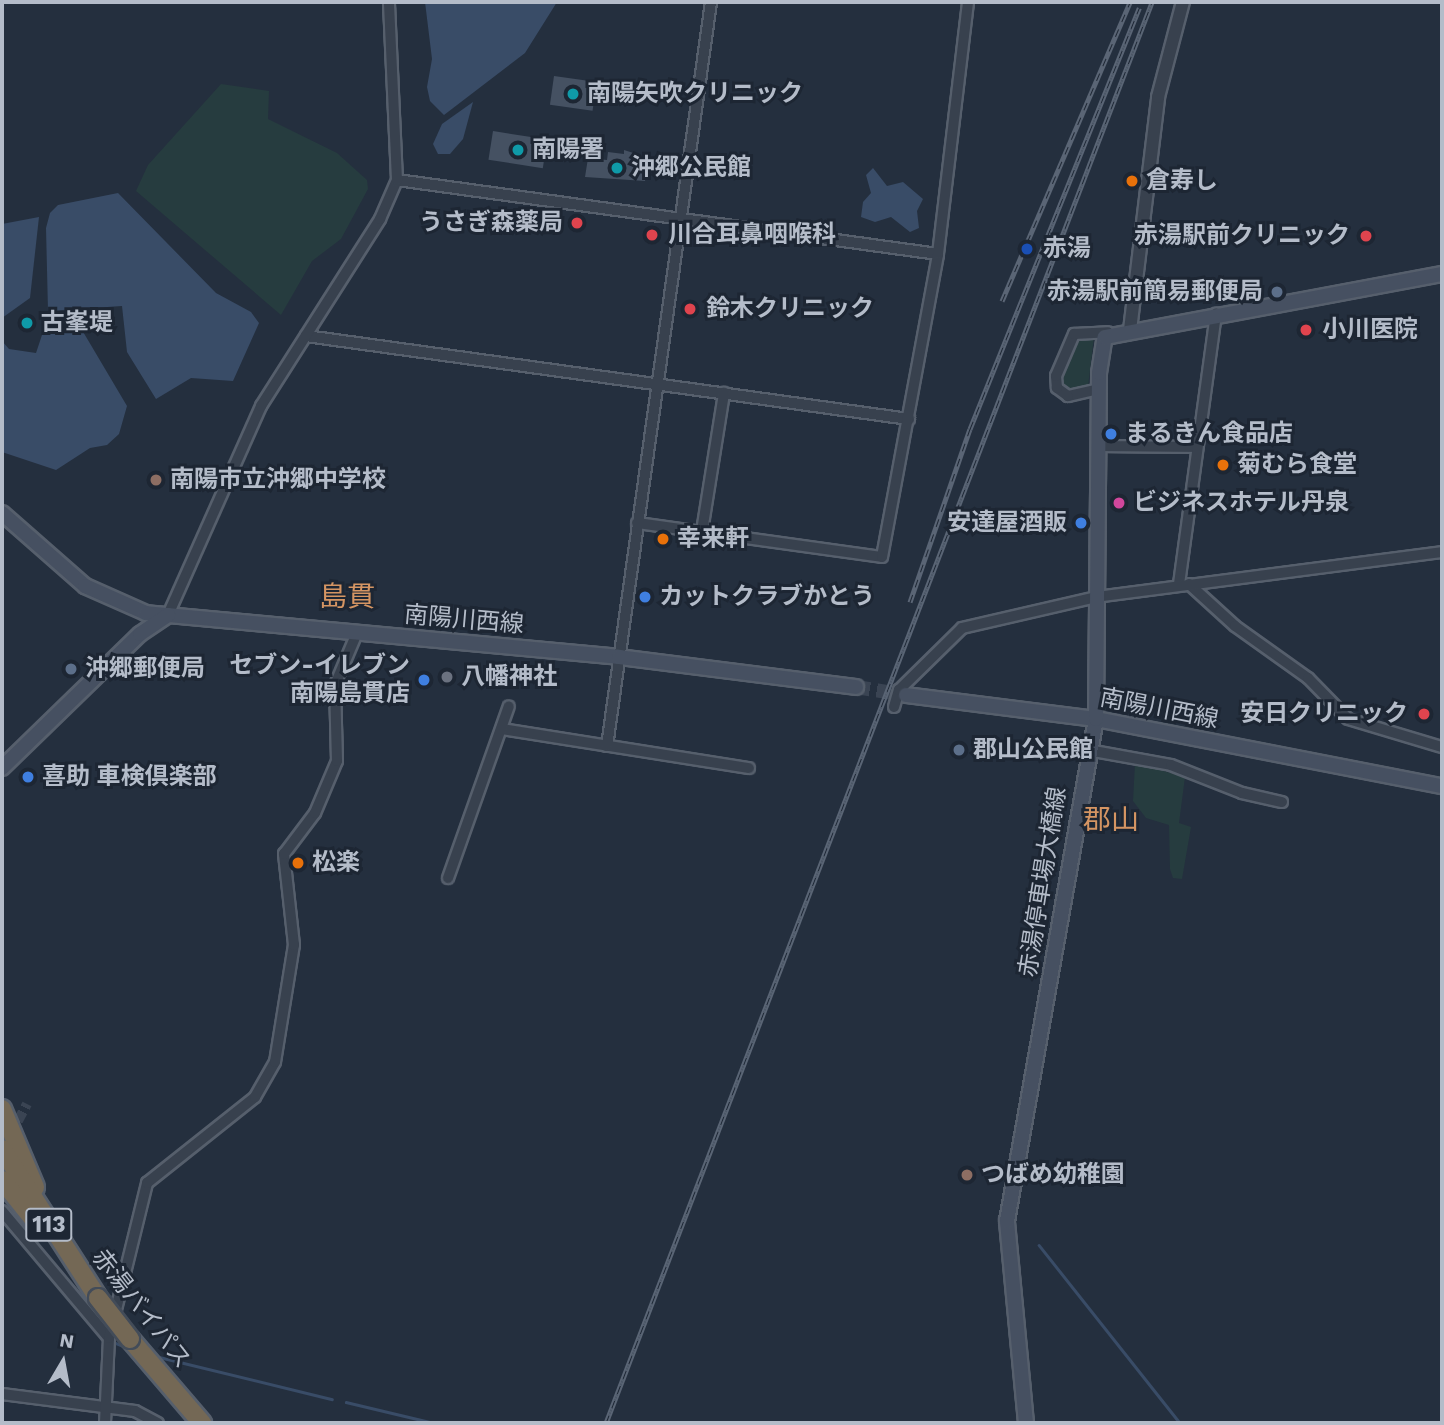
<!DOCTYPE html>
<meta charset="utf-8">
<style>
body{margin:0}
#map{position:relative;width:1444px;height:1425px;overflow:hidden;background:#242f3e;font-family:"Work Sans","Noto Sans JP",sans-serif}
div>[style]{position:absolute}
.green>*{inset:0;background:#263c3f}
.water>*{inset:0;background:#394c67}
.stream>*{height:2.5px;margin:-1.25px;padding:0 1.25px;transform-origin:1.25px;border-radius:1.25px;background:#394c67}
.building>*{inset:0;background:#455162;transform-origin:0 0}
.minor-tunnel>*{height:10px;margin-top:-5px;transform-origin:0;background:repeating-linear-gradient(90deg,#3a4453 0 10px,transparent 0 15px)}
.secondary-tunnel>*{height:14px;margin-top:-7px;transform-origin:0;background:repeating-linear-gradient(90deg,#3a4453 0 14px,transparent 0 21px)}
.roads{filter:drop-shadow(2px 0 #565f6c) drop-shadow(-2px 0 #565f6c) drop-shadow(0 2px #565f6c) drop-shadow(0 -2px #565f6c)}
.minor>*{height:10px;margin:-5px;padding:0 5px;transform-origin:5px;border-radius:5px;background:#38414e}
.tertiary>*{height:12px;margin:-6px;padding:0 6px;transform-origin:6px;border-radius:6px;background:#38414e}
.secondary>*{height:14px;margin:-7px;padding:0 7px;transform-origin:7px;border-radius:7px;background:#465061}
.motorway>*{height:18px;margin:-9px;padding:0 9px;transform-origin:9px;border-radius:9px;background:#746855}
.rail>*{height:5px;margin-top:-2.5px;transform-origin:0;background:repeating-linear-gradient(90deg,#1d2633 0 8px,#5a6575 0 16px);box-sizing:border-box;border-block:2px solid #5a6575}
.bridges{filter:drop-shadow(2px 0 #434c59) drop-shadow(-2px 0 #434c59) drop-shadow(0 2px #434c59) drop-shadow(0 -2px #434c59)}
.motorway-bridge>*{height:18px;margin:-9px;padding:0 9px;transform-origin:9px;border-radius:9px;background:#746855}
.dots>*{width:19px;height:19px;translate:-50% -50%;box-sizing:border-box;border:4px solid #1d2633;border-radius:50%}
span{translate:-50% -50%;white-space:nowrap;text-align:center;line-height:1.15;-webkit-text-stroke:6px #1d2633;paint-order:stroke}
.shield-label span{padding:2px 5px;background:#1d2633;border:2px solid;border-radius:5px;-webkit-text-stroke-width:0}
.shield-label{font-size:23px;color:#b4bcc9;font-weight:700}
.poi-label{font-size:24px;color:#b4bcc9;font-weight:700}
.left{translate:0 -50%;text-align:left}
.right{translate:-100% -50%;text-align:right}
.street-label{font-size:24px;color:#b4bcc9}
.quarter-label{font-size:28px;color:#d59563}
.frame{position:absolute;inset:0;border:4px solid #b4bcc9;pointer-events:none}
.north{position:absolute;left:28px;top:1327px;width:70px;height:70px;-webkit-text-stroke:5px #1d2633;paint-order:stroke;rotate:10deg;font-size:19px;font-weight:700;line-height:28px;text-align:center;color:#b4bcc9}
.north::after{content:'';display:block;margin:auto;width:24px;height:32px;background:#b4bcc9;clip-path:polygon(50% 0,100% 100%,50% 72%,0 100%)}
</style>
<div id="map">
<div class="green">
<i style="clip-path:polygon(221px 84px,269px 91px,268px 119px,337px 153px,367px 180px,368px 189px,341px 239px,312px 261px,281px 315px,136px 191px,148px 165px)"></i>
<i style="clip-path:polygon(1094px 337px,1088px 387px,1066px 389px,1061px 376px,1072px 343px)"></i>
<i style="clip-path:polygon(1135px 763px,1185px 777px,1179px 823px,1191px 827px,1182px 879px,1173px 878px,1170px 869px,1169px 825px,1146px 818px,1133px 801px)"></i>
</div>
<div class="water">
<i style="clip-path:polygon(425px 2px,557px 2px,525px 53px,444px 115px,430px 101px,427px 87px,432px 59px)"></i>
<i style="clip-path:polygon(473px 102px,463px 139px,450px 154px,438px 154px,433px 144px,442px 124px)"></i>
<i style="clip-path:polygon(873px 168px,887px 186px,903px 182px,923px 199px,917px 211px,919px 228px,910px 232px,891px 217px,875px 222px,861px 217px,863px 202px,871px 193px,866px 175px)"></i>
<i style="clip-path:polygon(118px 193px,216px 293px,251px 312px,259px 323px,233px 381px,191px 378px,156px 399px,127px 352px,122px 306px,48px 311px,46px 228px,50px 213px,58px 205px)"></i>
<i style="clip-path:polygon(39px 217px,30px 298px,2px 318px,2px 224px)"></i>
<i style="clip-path:polygon(58px 326px,82px 330px,127px 406px,119px 434px,107px 445px,90px 448px,56px 470px,2px 452px,2px 341px,9px 349px,36px 353px,43px 332px)"></i>
</div>
<div class="stream">
<i style="left:2px;top:1219px;width:93px;rotate:49.8deg"></i>
<i style="left:1039px;top:1245px;width:227px;rotate:51.6deg"></i>
<i style="left:113px;top:1342px;width:18px;rotate:22deg"></i>
<i style="left:155px;top:1356px;width:182px;rotate:13.7deg"></i>
<i style="left:346px;top:1402px;width:90px;rotate:13.4deg"></i>
</div>
<div class="building">
<i style="left:554px;top:76px;width:43px;height:29px;rotate:8deg"></i>
<i style="left:493px;top:131px;width:55px;height:29px;rotate:9deg"></i>
<i style="clip-path:polygon(624px 150px,649px 158px,645px 181px,585px 177px,588px 158px,607px 160px,608px 152px,624px 154px)"></i>
</div>
<div class="minor-tunnel">
<i style="left:11px;top:1134px;width:34px;rotate:-62deg"></i>
</div>
<div class="secondary-tunnel">
<i style="left:856px;top:687px;width:51px;rotate:9.1deg"></i>
</div>
<div class="roads">
<div class="minor">
<i style="left:397px;top:180px;width:546px;rotate:7.79deg"></i>
<i style="left:306px;top:336px;width:609px;rotate:7.84deg"></i>
<i style="left:1099px;top:389px;width:32px;rotate:167deg"></i>
<i style="left:1068px;top:396px;width:14px;rotate:-144deg"></i>
<i style="left:1057px;top:388px;width:12px;rotate:-95deg"></i>
<i style="left:1056px;top:376px;width:46px;rotate:-66.8deg"></i>
<i style="left:1074px;top:334px;width:34px;rotate:-3deg"></i>
<i style="left:1101px;top:446px;width:96px;rotate:0.6deg"></i>
<i style="left:637px;top:523px;width:247px;rotate:7.9deg"></i>
<i style="left:882px;top:557px;width:308px;rotate:-79.5deg"></i>
<i style="left:938px;top:254px;width:254px;rotate:-83.2deg"></i>
<i style="left:702px;top:531px;width:140px;rotate:-80.9deg"></i>
<i style="left:1179px;top:584px;width:273px;rotate:-82.2deg"></i>
<i style="left:1189px;top:584px;width:62px;rotate:42.4deg"></i>
<i style="left:1235px;top:626px;width:90px;rotate:35.5deg"></i>
<i style="left:1308px;top:678px;width:57px;rotate:45.7deg"></i>
<i style="left:1348px;top:719px;width:98px;rotate:16.6deg"></i>
<i style="left:168px;top:615px;width:229px;rotate:-66deg"></i>
<i style="left:261px;top:406px;width:222px;rotate:-57.5deg"></i>
<i style="left:380px;top:219px;width:43px;rotate:-66.4deg"></i>
<i style="left:397px;top:180px;width:178px;rotate:-92.6deg"></i>
<i style="left:894px;top:707px;width:18px;rotate:-74deg"></i>
<i style="left:899px;top:690px;width:88px;rotate:-44.5deg"></i>
<i style="left:962px;top:628px;width:138px;rotate:-13deg"></i>
<i style="left:1096px;top:597px;width:349px;rotate:-7.4deg"></i>
<i style="left:502px;top:729px;width:250px;rotate:9deg"></i>
<i style="left:607px;top:746px;width:751px;rotate:-82.04deg"></i>
<i style="left:1088px;top:750px;width:84px;rotate:10.2deg"></i>
<i style="left:1171px;top:765px;width:76px;rotate:21.5deg"></i>
<i style="left:1242px;top:793px;width:41px;rotate:12.7deg"></i>
<i style="left:448px;top:878px;width:182px;rotate:-70.5deg"></i>
<i style="left:2px;top:1211px;width:166px;rotate:49.9deg"></i>
<i style="left:2px;top:1394px;width:134px;rotate:7.3deg"></i>
<i style="left:135px;top:1411px;width:26px;rotate:28deg"></i>
<i style="left:105px;top:1423px;width:85px;rotate:-87.3deg"></i>
<i style="left:109px;top:1338px;width:160px;rotate:-76.2deg"></i>
<i style="left:147px;top:1183px;width:138px;rotate:-38.5deg"></i>
<i style="left:255px;top:1097px;width:40px;rotate:-60.3deg"></i>
<i style="left:275px;top:1062px;width:119px;rotate:-80.8deg"></i>
<i style="left:294px;top:945px;width:92px;rotate:-96.3deg"></i>
<i style="left:284px;top:854px;width:51px;rotate:-52.9deg"></i>
<i style="left:315px;top:813px;width:56px;rotate:-67.1deg"></i>
<i style="left:337px;top:761px;width:76px;rotate:-91.5deg"></i>
<i style="left:335px;top:685px;width:56px;rotate:-67.1deg"></i>
</div>
<div class="tertiary">
<i style="left:1130px;top:330px;width:235px;rotate:-83.1deg"></i>
<i style="left:1158px;top:97px;width:98px;rotate:-75.3deg"></i>
</div>
<div class="secondary">
<i style="left:2px;top:513px;width:111px;rotate:41.3deg"></i>
<i style="left:85px;top:586px;width:67px;rotate:23.9deg"></i>
<i style="left:146px;top:613px;width:475px;rotate:5.3deg"></i>
<i style="left:619px;top:657px;width:239px;rotate:7.2deg"></i>
<i style="left:906px;top:695px;width:192px;rotate:7.2deg"></i>
<i style="left:1096px;top:719px;width:352px;rotate:11deg"></i>
<i style="left:2px;top:768px;width:192px;rotate:-44.2deg"></i>
<i style="left:140px;top:634px;width:34px;rotate:-34deg"></i>
<i style="left:1026px;top:1423px;width:203px;rotate:-95.4deg"></i>
<i style="left:1007px;top:1221px;width:510px;rotate:-79.95deg"></i>
<i style="left:1096px;top:719px;width:346px;rotate:-89.5deg"></i>
<i style="left:1099px;top:373px;width:36px;rotate:-81deg"></i>
<i style="left:1105px;top:337px;width:343px;rotate:-10.6deg"></i>
</div>
<div class="motorway">
<i style="left:2px;top:1109px;width:85px;rotate:67.1deg"></i>
<i style="left:2px;top:1149px;width:177px;rotate:57.2deg"></i>
<i style="left:2px;top:1180px;width:51px;rotate:51.3deg"></i>
<i style="left:130px;top:1339px;width:111px;rotate:49.4deg"></i>
</div>
</div>
<div class="rail">
<i style="left:1002px;top:301px;width:325px;rotate:-66.8deg"></i>
<i style="left:910px;top:602px;width:183px;rotate:-70.9deg"></i>
<i style="left:970px;top:429px;width:454px;rotate:-68.1deg"></i>
<i style="left:606px;top:1423px;width:1522px;rotate:-68.98deg"></i>
</div>
<div class="bridges">
<div class="motorway-bridge">
<i style="left:98px;top:1298px;width:52px;rotate:52deg"></i>
</div>
</div>
<div class="dots">
<i style="left:573px;top:94px;background:#0f9aa8"></i>
<i style="left:518px;top:150px;background:#0f9aa8"></i>
<i style="left:617px;top:168px;background:#0f9aa8"></i>
<i style="left:1132px;top:181px;background:#e8710a"></i>
<i style="left:577px;top:223px;background:#e0444e"></i>
<i style="left:652px;top:235px;background:#e0444e"></i>
<i style="left:1366px;top:236px;background:#e0444e"></i>
<i style="left:1027px;top:249px;background:#1a4fb4"></i>
<i style="left:1277px;top:292px;background:#5c6f8a"></i>
<i style="left:690px;top:309px;background:#e0444e"></i>
<i style="left:27px;top:323px;background:#0f9aa8"></i>
<i style="left:1306px;top:330px;background:#e0444e"></i>
<i style="left:1111px;top:434px;background:#3f7fe0"></i>
<i style="left:1223px;top:465px;background:#e8710a"></i>
<i style="left:156px;top:480px;background:#8d6e63"></i>
<i style="left:1119px;top:503px;background:#d1479c"></i>
<i style="left:1081px;top:523px;background:#3f7fe0"></i>
<i style="left:663px;top:539px;background:#e8710a"></i>
<i style="left:645px;top:597px;background:#3f7fe0"></i>
<i style="left:71px;top:669px;background:#5c6f8a"></i>
<i style="left:447px;top:677px;background:#6b7280"></i>
<i style="left:424px;top:680px;background:#3f7fe0"></i>
<i style="left:1424px;top:714px;background:#e0444e"></i>
<i style="left:959px;top:750px;background:#5c6f8a"></i>
<i style="left:28px;top:777px;background:#3f7fe0"></i>
<i style="left:298px;top:863px;background:#e8710a"></i>
<i style="left:967px;top:1175px;background:#8d6e63"></i>
</div>
<div class="shield-label">
<span style="left:49px;top:1225px">113</span>
</div>
<div class="poi-label">
<span class="left" style="left:587px;top:94px">南陽矢吹クリニック</span>
<span class="left" style="left:532px;top:150px">南陽署</span>
<span class="left" style="left:631px;top:168px">沖郷公民館</span>
<span class="left" style="left:1146px;top:181px">倉寿し</span>
<span class="right" style="left:563px;top:223px">うさぎ森薬局</span>
<span class="left" style="left:668px;top:235px">川合耳鼻咽喉科</span>
<span class="right" style="left:1350px;top:236px">赤湯駅前クリニック</span>
<span class="left" style="left:1043px;top:249px">赤湯</span>
<span class="right" style="left:1263px;top:292px">赤湯駅前簡易郵便局</span>
<span class="left" style="left:706px;top:309px">鈴木クリニック</span>
<span class="left" style="left:41px;top:323px">古峯堤</span>
<span class="left" style="left:1322px;top:330px">小川医院</span>
<span class="left" style="left:1125px;top:434px">まるきん食品店</span>
<span class="left" style="left:1237px;top:465px">菊むら食堂</span>
<span class="left" style="left:170px;top:480px">南陽市立沖郷中学校</span>
<span class="left" style="left:1133px;top:503px">ビジネスホテル丹泉</span>
<span class="right" style="left:1067px;top:523px">安達屋酒販</span>
<span class="left" style="left:677px;top:539px">幸来軒</span>
<span class="left" style="left:659px;top:597px">カットクラブかとう</span>
<span class="right" style="left:410px;top:680px">セブン-イレブン<br>南陽島貫店</span>
<span class="left" style="left:85px;top:669px">沖郷郵便局</span>
<span class="left" style="left:461px;top:677px">八幡神社</span>
<span class="right" style="left:1408px;top:714px">安日クリニック</span>
<span class="left" style="left:973px;top:750px">郡山公民館</span>
<span class="left" style="left:42px;top:777px">喜助 車検倶楽部</span>
<span class="left" style="left:312px;top:863px">松楽</span>
<span class="left" style="left:981px;top:1175px">つばめ幼稚園</span>
</div>
<div class="street-label">
<span style="left:464px;top:620px;rotate:5deg">南陽川西線</span>
<span style="left:1159px;top:709px;rotate:11deg">南陽川西線</span>
<span style="left:1043px;top:882px;rotate:-81deg">赤湯停車場大橋線</span>
<span style="left:141px;top:1309px;rotate:52deg">赤湯バイパス</span>
</div>
<div class="quarter-label">
<span style="left:347px;top:597px">島貫</span>
<span style="left:1111px;top:820px">郡山</span>
</div>
<div class="frame"></div>
<div class="north">N</div>
</div>
